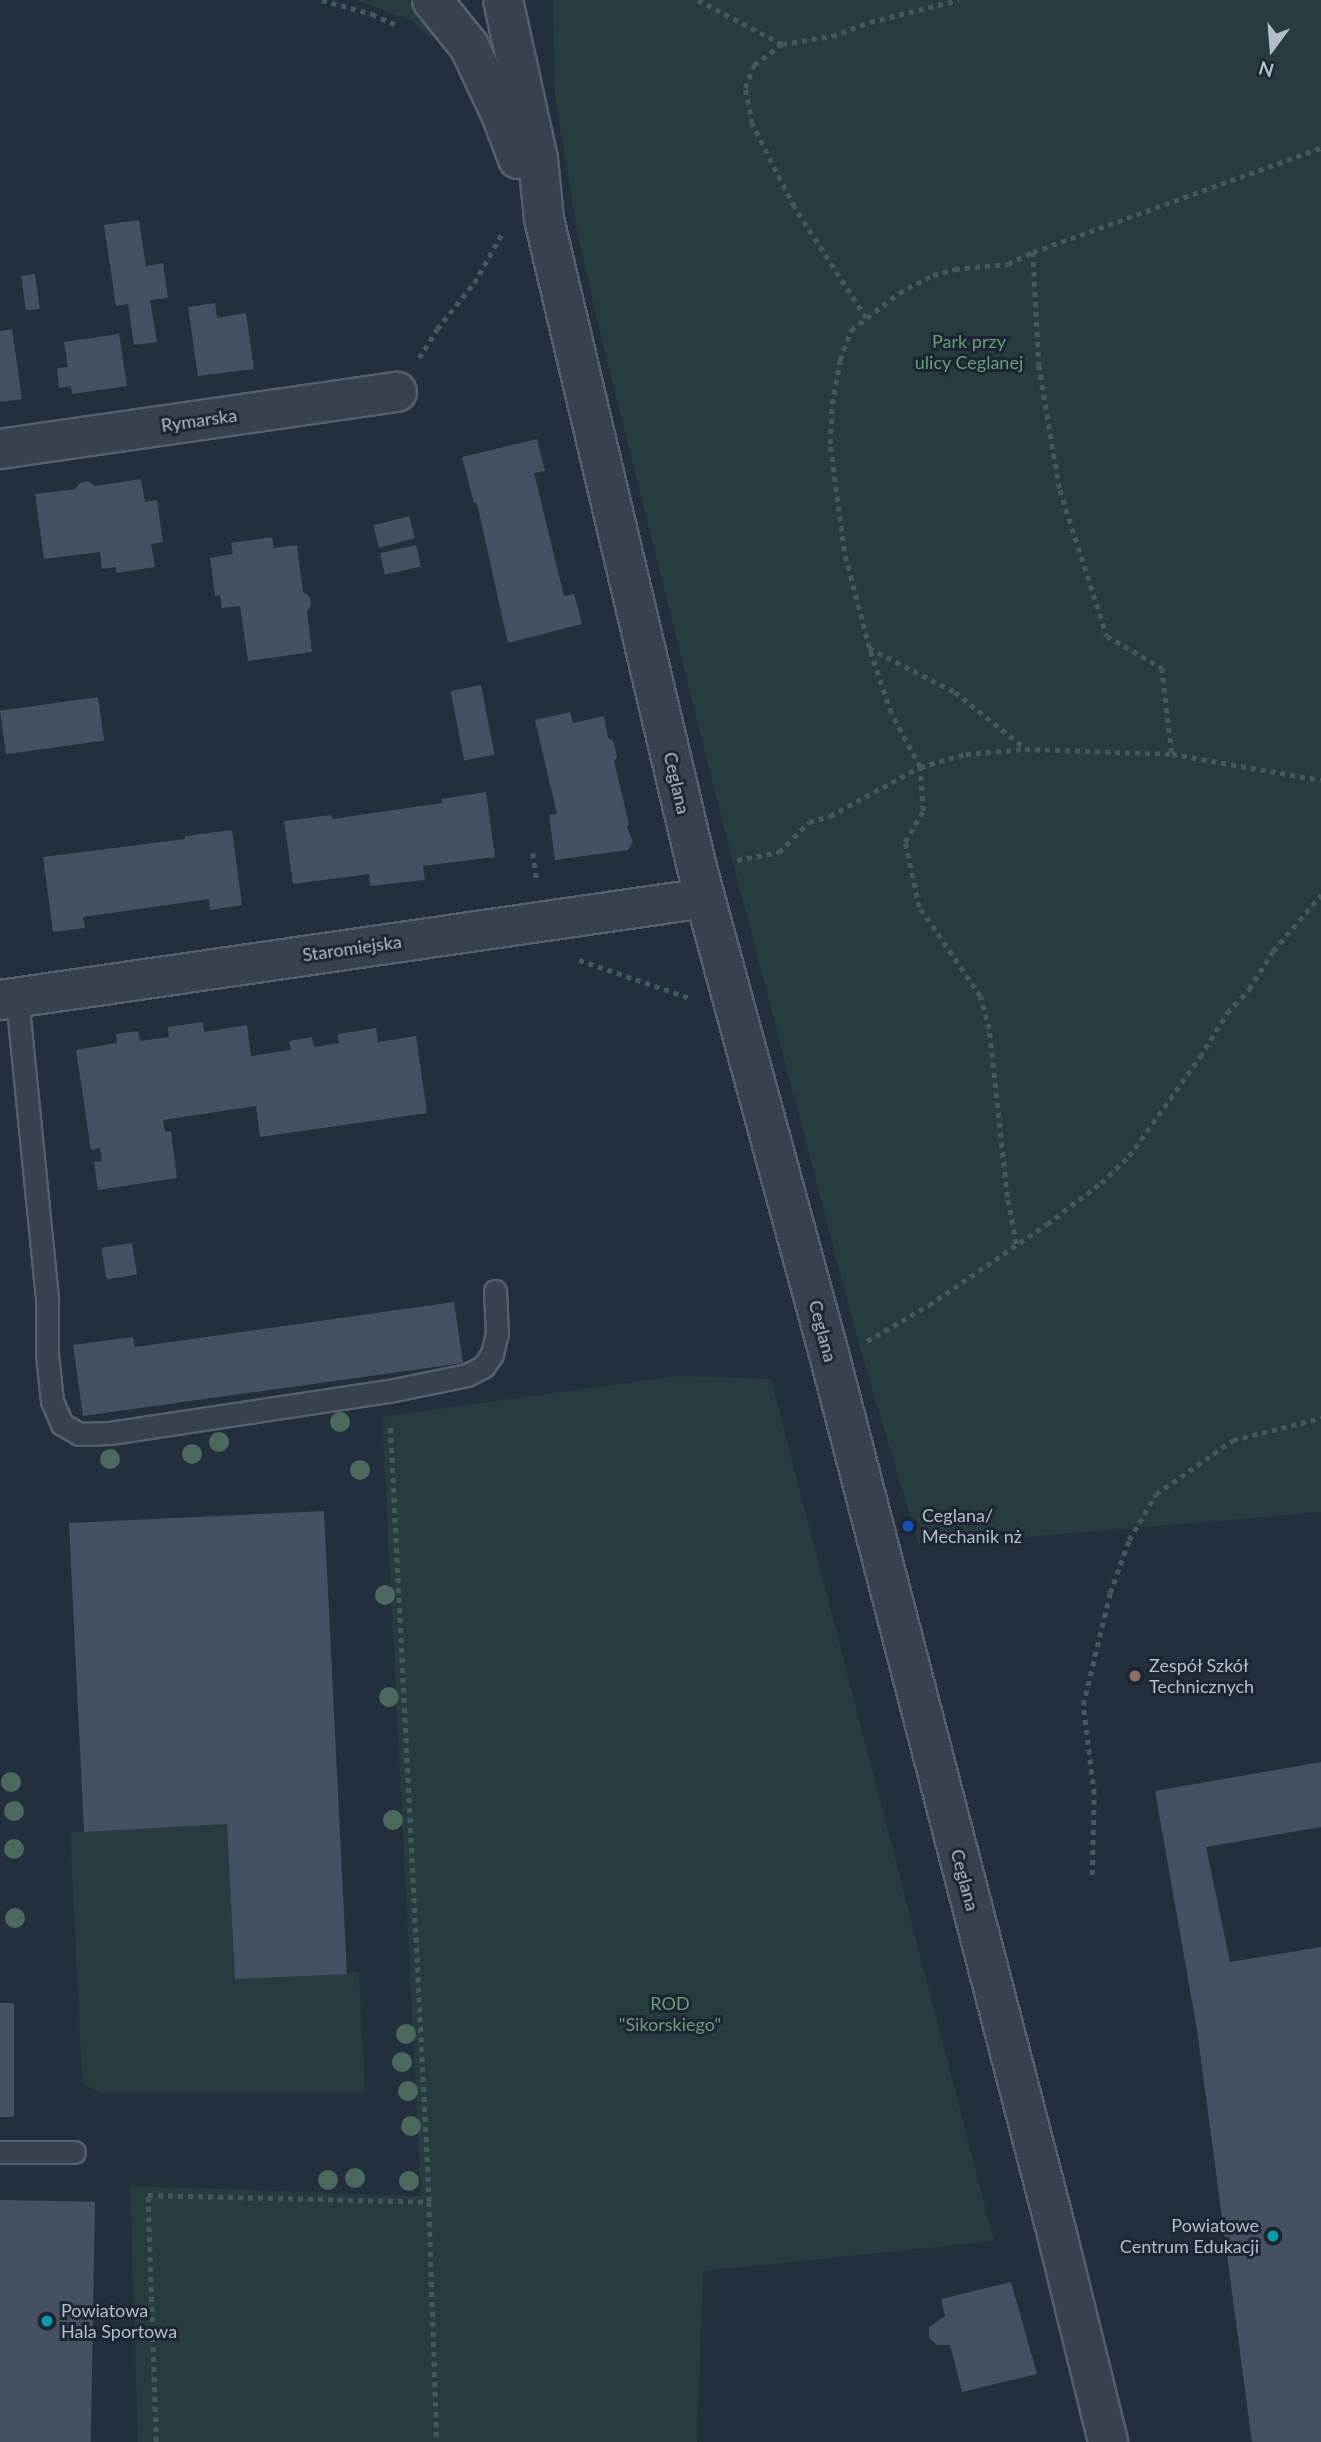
<!DOCTYPE html>
<meta charset="utf-8">
<style>
body{margin:0}
#map{position:relative;width:1321px;height:2442px;overflow:hidden;background:#242f3e;font-family:Lato,sans-serif}
div>[style]{position:absolute}
.green>*{inset:0;background:#263c3f}
.building>*{inset:0;background:#455162;transform-origin:0 0}
.path>*{height:4.5px;margin-top:-2.25px;transform-origin:0;background:repeating-linear-gradient(90deg,#44595c 0 5px,transparent 0 10px)}
.roads{filter:drop-shadow(2px 0 #565f6c) drop-shadow(-2px 0 #565f6c) drop-shadow(0 2px #565f6c) drop-shadow(0 -2px #565f6c)}
.lane>*{height:21px;margin:-10.5px;padding:0 10.5px;transform-origin:10.5px;border-radius:10.5px;background:#38414e}
.street>*{height:38px;margin:-19px;padding:0 19px;transform-origin:19px;border-radius:19px;background:#38414e}
.trees>*{width:20px;height:20px;margin:-10px;border-radius:50%;background:#4b6a5d}
.dots>*{width:19px;height:19px;translate:-50% -50%;box-sizing:border-box;border:4px solid #1d2633;border-radius:50%}
span{translate:-50% -50%;white-space:nowrap;text-align:center;line-height:1.15;-webkit-text-stroke:6px #1d2633;paint-order:stroke}
.park-label{font-size:18px;color:#6b9a76}
.street-label{font-size:18px;color:#b4bcc9}
.poi-label{font-size:18px;color:#b4bcc9}
.left{translate:0 -50%;text-align:left}
.right{translate:-100% -50%;text-align:right}
.north{position:absolute;left:1237px;top:14px;width:70px;height:70px;-webkit-text-stroke:5px #1d2633;paint-order:stroke;rotate:196deg;font-size:19px;font-weight:700;line-height:28px;text-align:center;color:#b4bcc9}
.north::after{content:'';display:block;margin:auto;width:24px;height:32px;background:#b4bcc9;clip-path:polygon(50% 0,100% 100%,50% 72%,0 100%)}
</style>
<div id="map">
<div class="green">
<i style="clip-path:polygon(356px 0,406px 0,428px 13px,446px 33px,428px 36px,412px 21px)"></i>
<i style="clip-path:polygon(553px 0,1321px 0,1321px 1512px,919px 1546px,859px 1345px,727px 840px,604px 349px,577px 231px,555px 96px)"></i>
<i style="clip-path:polygon(678px 1376px,771px 1379px,994px 2241px,703px 2271px,697px 2442px,138px 2442px,130px 2186px,421px 2196px,382px 1417px)"></i>
<i style="clip-path:polygon(227px 1824px,235px 1979px,359px 1972px,365px 2093px,101px 2093px,85px 2085px,82px 2077px,70px 1832px)"></i>
</div>
<div class="building">
<i style="clip-path:polygon(139px 220px,146px 266px,163px 263px,168px 298px,150px 300px,157px 342px,134px 345px,128px 304px,116px 306px,104px 225px)"></i>
<i style="left:35px;top:274px;width:35px;height:14px;rotate:82deg"></i>
<i style="clip-path:polygon(215px 303px,217px 318px,246px 313px,254px 369px,198px 376px,188px 307px)"></i>
<i style="clip-path:polygon(12px 329px,22px 399px,0 402px,0 331px)"></i>
<i style="clip-path:polygon(119px 334px,127px 386px,72px 394px,71px 386px,59px 388px,57px 368px,68px 367px,64px 342px)"></i>
<i style="clip-path:polygon(537px 439px,545px 471px,534px 473px,564px 596px,574px 594px,582px 624px,508px 643px,479px 512px,476px 502px,474px 503px,462px 457px)"></i>
<i style="clip-path:polygon(141px 479px,145px 502px,157px 500px,163px 542px,151px 544px,155px 567px,116px 573px,116px 567px,102px 569px,100px 552px,44px 559px,35px 494px,75px 489px,80px 483px,88px 481px,95px 486px)"></i>
<i style="left:409px;top:516px;width:23px;height:37px;rotate:75deg"></i>
<i style="clip-path:polygon(272px 537px,274px 548px,297px 545px,303px 592px,310px 597px,311px 605px,307px 612px,312px 652px,248px 661px,240px 606px,222px 608px,220px 595px,215px 596px,210px 558px,233px 554px,231px 543px)"></i>
<i style="left:416px;top:545px;width:22px;height:37px;rotate:77deg"></i>
<i style="left:481px;top:685px;width:71px;height:31px;rotate:79deg"></i>
<i style="left:98px;top:697px;width:44px;height:99px;rotate:82deg"></i>
<i style="clip-path:polygon(570px 712px,573px 723px,604px 716px,608px 738px,613px 741px,617px 756px,614px 761px,629px 824px,627px 827px,633px 842px,628px 850px,555px 860px,549px 815px,557px 814px,535px 720px)"></i>
<i style="clip-path:polygon(486px 792px,495px 857px,423px 866px,425px 880px,370px 886px,369px 874px,293px 884px,284px 821px,331px 815px,332px 819px,442px 803px,441px 799px)"></i>
<i style="clip-path:polygon(232px 830px,242px 905px,210px 910px,209px 899px,83px 917px,85px 928px,53px 932px,43px 857px,185px 839px,185px 836px)"></i>
<i style="clip-path:polygon(203px 1022px,204px 1032px,247px 1025px,251px 1056px,291px 1050px,289px 1041px,312px 1037px,314px 1047px,339px 1043px,338px 1034px,376px 1028px,378px 1042px,416px 1036px,427px 1113px,260px 1137px,256px 1106px,163px 1120px,165px 1132px,171px 1131px,177px 1178px,98px 1190px,94px 1162px,102px 1161px,100px 1148px,91px 1150px,76px 1050px,117px 1043px,116px 1034px,138px 1031px,140px 1041px,169px 1037px,168px 1027px)"></i>
<i style="left:132px;top:1243px;width:32px;height:31px;rotate:81deg"></i>
<i style="clip-path:polygon(454px 1302px,463px 1363px,83px 1416px,73px 1345px,133px 1337px,135px 1347px)"></i>
<i style="clip-path:polygon(324px 1511px,347px 1974px,235px 1979px,227px 1824px,84px 1832px,69px 1523px)"></i>
<i style="clip-path:polygon(1321px 1762px,1321px 1827px,1206px 1847px,1230px 1962px,1321px 1947px,1321px 2442px,1252px 2442px,1197px 2030px,1155px 1791px)"></i>
<i style="left:0;top:2003px;width:14px;height:114px"></i>
<i style="left:0;top:2200px;width:95px;height:242px;rotate:1deg"></i>
<i style="clip-path:polygon(1011px 2282px,1037px 2374px,962px 2392px,950px 2345px,937px 2345px,929px 2338px,929px 2327px,945px 2316px,941px 2299px)"></i>
</div>
<div class="path">
<i style="left:322px;top:0;width:52px;rotate:15.6deg"></i>
<i style="left:372px;top:14px;width:27px;rotate:24deg"></i>
<i style="left:698px;top:0;width:95px;rotate:27.6deg"></i>
<i style="left:1033px;top:252px;width:113px;rotate:87deg"></i>
<i style="left:1039px;top:365px;width:127px;rotate:80.5deg"></i>
<i style="left:1060px;top:490px;width:153px;rotate:72.2deg"></i>
<i style="left:1107px;top:636px;width:64px;rotate:30.2deg"></i>
<i style="left:1162px;top:668px;width:87px;rotate:83.4deg"></i>
<i style="left:866px;top:318px;width:132px;rotate:-123deg"></i>
<i style="left:794px;top:207px;width:93px;rotate:-116.8deg"></i>
<i style="left:752px;top:124px;width:37px;rotate:-101deg"></i>
<i style="left:745px;top:88px;width:25px;rotate:-69deg"></i>
<i style="left:754px;top:65px;width:35px;rotate:-37deg"></i>
<i style="left:782px;top:44px;width:51px;rotate:-9.1deg"></i>
<i style="left:832px;top:36px;width:40px;rotate:-20.2deg"></i>
<i style="left:870px;top:22px;width:91px;rotate:-14deg"></i>
<i style="left:419px;top:358px;width:34px;rotate:-58deg"></i>
<i style="left:437px;top:329px;width:59px;rotate:-51.2deg"></i>
<i style="left:474px;top:283px;width:59px;rotate:-60.4deg"></i>
<i style="left:869px;top:648px;width:97px;rotate:27.1deg"></i>
<i style="left:955px;top:692px;width:90px;rotate:38.7deg"></i>
<i style="left:533px;top:853px;width:29px;rotate:82deg"></i>
<i style="left:737px;top:860px;width:43px;rotate:-10.8deg"></i>
<i style="left:779px;top:852px;width:42px;rotate:-45deg"></i>
<i style="left:809px;top:822px;width:22px;rotate:-16deg"></i>
<i style="left:830px;top:816px;width:102px;rotate:-28.6deg"></i>
<i style="left:920px;top:767px;width:48px;rotate:-15.8deg"></i>
<i style="left:966px;top:754px;width:59px;rotate:-4.8deg"></i>
<i style="left:1025px;top:749px;width:147px;rotate:1.9deg"></i>
<i style="left:1172px;top:754px;width:151px;rotate:9.9deg"></i>
<i style="left:579px;top:960px;width:117px;rotate:18.9deg"></i>
<i style="left:1016px;top:1244px;width:48px;rotate:-100.8deg"></i>
<i style="left:1007px;top:1197px;width:169px;rotate:-96.1deg"></i>
<i style="left:989px;top:1029px;width:34px;rotate:-105deg"></i>
<i style="left:980px;top:996px;width:108px;rotate:-124.4deg"></i>
<i style="left:919px;top:907px;width:66px;rotate:-102.2deg"></i>
<i style="left:905px;top:842px;width:36px;rotate:-60deg"></i>
<i style="left:923px;top:811px;width:44px;rotate:-93.9deg"></i>
<i style="left:920px;top:767px;width:61px;rotate:-118.2deg"></i>
<i style="left:891px;top:713px;width:69px;rotate:-108.7deg"></i>
<i style="left:869px;top:648px;width:100px;rotate:-104.5deg"></i>
<i style="left:844px;top:551px;width:108px;rotate:-97.5deg"></i>
<i style="left:830px;top:444px;width:40px;rotate:-87.1deg"></i>
<i style="left:832px;top:404px;width:45px;rotate:-79.7deg"></i>
<i style="left:840px;top:360px;width:32px;rotate:-70deg"></i>
<i style="left:851px;top:330px;width:61px;rotate:-37.6deg"></i>
<i style="left:899px;top:293px;width:38px;rotate:-28deg"></i>
<i style="left:933px;top:275px;width:23px;rotate:-15deg"></i>
<i style="left:955px;top:269px;width:53px;rotate:-5.4deg"></i>
<i style="left:1008px;top:264px;width:28px;rotate:-26deg"></i>
<i style="left:1033px;top:252px;width:306px;rotate:-19.9deg"></i>
<i style="left:867px;top:1341px;width:72px;rotate:-30.1deg"></i>
<i style="left:929px;top:1305px;width:143px;rotate:-34.5deg"></i>
<i style="left:1047px;top:1224px;width:68px;rotate:-37.2deg"></i>
<i style="left:1101px;top:1183px;width:39px;rotate:-44deg"></i>
<i style="left:1129px;top:1156px;width:122px;rotate:-54.4deg"></i>
<i style="left:1200px;top:1057px;width:52px;rotate:-58.5deg"></i>
<i style="left:1227px;top:1013px;width:33px;rotate:-47deg"></i>
<i style="left:1249px;top:989px;width:45px;rotate:-57.7deg"></i>
<i style="left:1273px;top:951px;width:74px;rotate:-49.4deg"></i>
<i style="left:1092px;top:1875px;width:81px;rotate:-88.6deg"></i>
<i style="left:1094px;top:1794px;width:90px;rotate:-97deg"></i>
<i style="left:1083px;top:1705px;width:115px;rotate:-76.4deg"></i>
<i style="left:1110px;top:1593px;width:56px;rotate:-70.3deg"></i>
<i style="left:1129px;top:1540px;width:53px;rotate:-59.6deg"></i>
<i style="left:1156px;top:1494px;width:94px;rotate:-35deg"></i>
<i style="left:1233px;top:1440px;width:91px;rotate:-14deg"></i>
<i style="left:429px;top:2202px;width:240px;rotate:88.1deg"></i>
<i style="left:156px;top:2442px;width:247px;rotate:-91.9deg"></i>
<i style="left:148px;top:2195px;width:281px;rotate:1.4deg"></i>
<i style="left:429px;top:2202px;width:779px;rotate:-92.87deg"></i>
</div>
<div class="roads">
<div class="lane">
<i style="left:17px;top:998px;width:304px;rotate:84.3deg"></i>
<i style="left:47px;top:1301px;width:53px;rotate:90deg"></i>
<i style="left:47px;top:1354px;width:47px;rotate:83.9deg"></i>
<i style="left:52px;top:1401px;width:25px;rotate:67deg"></i>
<i style="left:62px;top:1424px;width:20px;rotate:30deg"></i>
<i style="left:79px;top:1434px;width:31px;rotate:-2deg"></i>
<i style="left:110px;top:1433px;width:282px;rotate:-8.6deg"></i>
<i style="left:389px;top:1391px;width:80px;rotate:-11.6deg"></i>
<i style="left:467px;top:1375px;width:18px;rotate:-27deg"></i>
<i style="left:483px;top:1367px;width:16px;rotate:-55deg"></i>
<i style="left:492px;top:1354px;width:22px;rotate:-77deg"></i>
<i style="left:497px;top:1333px;width:42px;rotate:-92.7deg"></i>
<i style="left:0;top:2152px;width:74px"></i>
</div>
<div class="street">
<i style="left:432px;top:0;width:59px;rotate:51.2deg"></i>
<i style="left:469px;top:46px;width:75px;rotate:64.8deg"></i>
<i style="left:501px;top:114px;width:48px;rotate:69.3deg"></i>
<i style="left:503px;top:0;width:163px;rotate:77.6deg"></i>
<i style="left:538px;top:159px;width:60px;rotate:84.3deg"></i>
<i style="left:544px;top:219px;width:667px;rotate:76.73deg"></i>
<i style="left:697px;top:868px;width:504px;rotate:74.8deg"></i>
<i style="left:829px;top:1354px;width:909px;rotate:75.47deg"></i>
<i style="left:1057px;top:2234px;width:214px;rotate:76.2deg"></i>
<i style="left:0;top:449px;width:401px;rotate:-8.2deg"></i>
<i style="left:0;top:1000px;width:712px;rotate:-8.23deg"></i>
</div>
</div>
<div class="trees">
<i style="left:340px;top:1422px"></i>
<i style="left:219px;top:1442px"></i>
<i style="left:192px;top:1454px"></i>
<i style="left:110px;top:1459px"></i>
<i style="left:360px;top:1470px"></i>
<i style="left:385px;top:1595px"></i>
<i style="left:389px;top:1697px"></i>
<i style="left:11px;top:1782px"></i>
<i style="left:14px;top:1811px"></i>
<i style="left:393px;top:1820px"></i>
<i style="left:14px;top:1849px"></i>
<i style="left:15px;top:1918px"></i>
<i style="left:406px;top:2034px"></i>
<i style="left:402px;top:2062px"></i>
<i style="left:408px;top:2091px"></i>
<i style="left:411px;top:2126px"></i>
<i style="left:355px;top:2178px"></i>
<i style="left:328px;top:2180px"></i>
<i style="left:409px;top:2181px"></i>
</div>
<div class="dots">
<i style="left:908px;top:1526px;background:#1a4fb4"></i>
<i style="left:1135px;top:1676px;background:#8d6e63"></i>
<i style="left:1273px;top:2236px;background:#0f9aa8"></i>
<i style="left:47px;top:2321px;background:#0f9aa8"></i>
</div>
<div class="park-label">
<span style="left:969px;top:352px">Park przy<br>ulicy Ceglanej</span>
<span style="left:670px;top:2014px">ROD<br>"Sikorskiego"</span>
</div>
<div class="street-label">
<span style="left:199px;top:420px;rotate:-8deg">Rymarska</span>
<span style="left:677px;top:783px;rotate:77deg">Ceglana</span>
<span style="left:352px;top:948px;rotate:-8deg">Staromiejska</span>
<span style="left:823px;top:1331px;rotate:75deg">Ceglana</span>
<span style="left:965px;top:1880px;rotate:75deg">Ceglana</span>
</div>
<div class="poi-label">
<span class="left" style="left:922px;top:1526px">Ceglana/<br>Mechanik nż</span>
<span class="left" style="left:1149px;top:1676px">Zespół Szkół<br>Technicznych</span>
<span class="right" style="left:1259px;top:2236px">Powiatowe<br>Centrum Edukacji</span>
<span class="left" style="left:61px;top:2321px">Powiatowa<br>Hala Sportowa</span>
</div>
<div class="north">N</div>
</div>
